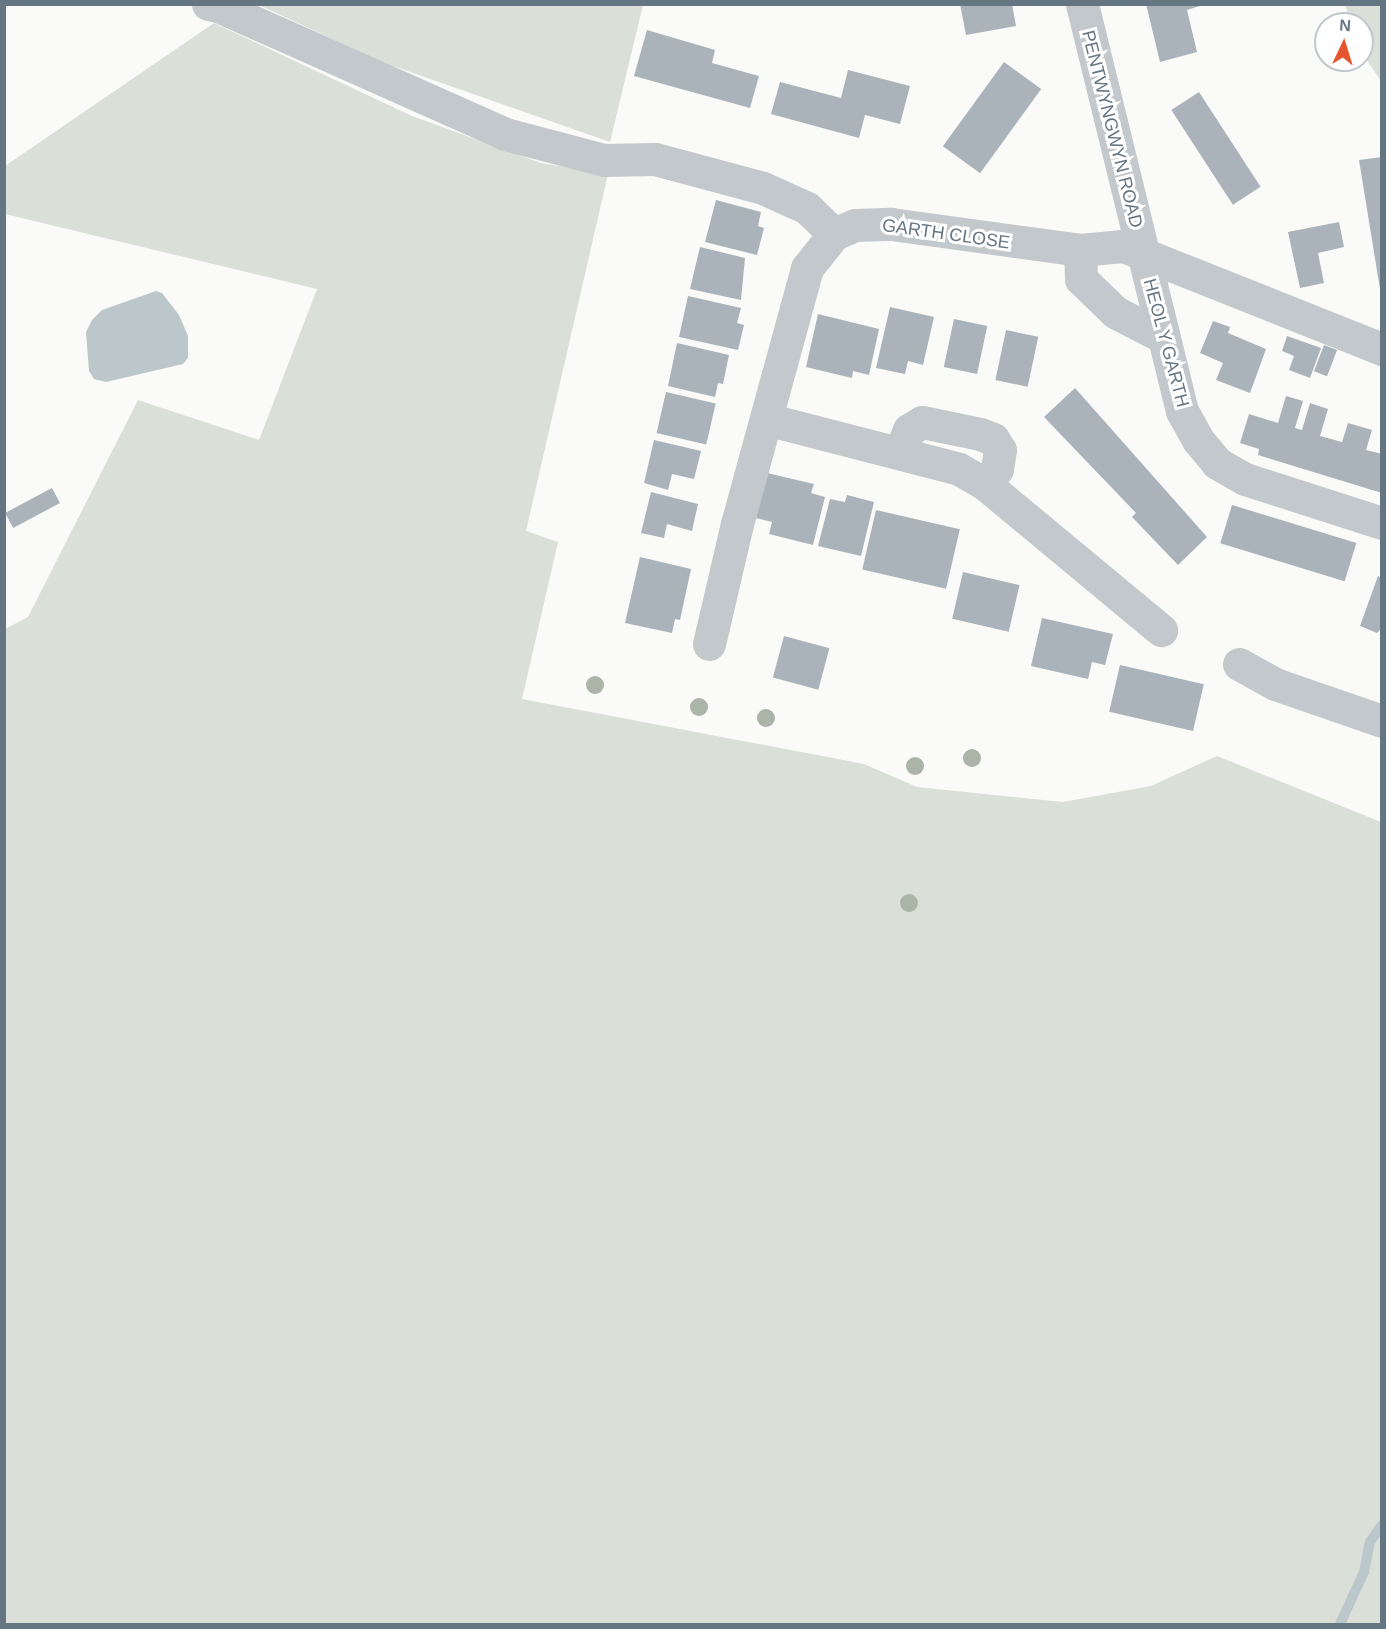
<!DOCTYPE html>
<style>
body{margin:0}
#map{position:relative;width:1386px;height:1629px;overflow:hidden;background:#fafaf8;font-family:Helvetica,sans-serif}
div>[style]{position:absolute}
.green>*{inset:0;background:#dadfd7}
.water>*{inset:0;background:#bbc7cb}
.stream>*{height:10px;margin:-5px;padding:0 5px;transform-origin:5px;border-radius:5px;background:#bbc7cb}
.building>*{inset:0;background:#aab3b9;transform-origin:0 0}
.minor>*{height:33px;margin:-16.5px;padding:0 16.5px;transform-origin:16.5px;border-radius:16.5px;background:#c3c8cc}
.trees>*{width:18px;height:18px;margin:-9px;border-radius:50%;background:#aab4a7}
span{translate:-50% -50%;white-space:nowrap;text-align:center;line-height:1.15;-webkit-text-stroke:6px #fff;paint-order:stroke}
.street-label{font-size:18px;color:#657683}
.frame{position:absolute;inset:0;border:6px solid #657683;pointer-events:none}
.north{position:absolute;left:1314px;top:12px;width:60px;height:60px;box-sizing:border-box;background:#fff;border:2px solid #c1c8cd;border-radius:50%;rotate:4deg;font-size:16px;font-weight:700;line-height:24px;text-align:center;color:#657683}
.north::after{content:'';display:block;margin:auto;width:21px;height:27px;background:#e4572e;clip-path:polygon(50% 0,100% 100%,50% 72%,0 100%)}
</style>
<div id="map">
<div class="green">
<i style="clip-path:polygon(259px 5px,643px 5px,610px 142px,382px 62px)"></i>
<i style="clip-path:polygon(1345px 5px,1381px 5px,1381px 81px,1362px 53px,1362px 24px,1352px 24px)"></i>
<i style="clip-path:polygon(214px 23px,412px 116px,541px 163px,608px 174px,526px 531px,558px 542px,522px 699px,864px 764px,917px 787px,1063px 802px,1151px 786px,1217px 756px,1381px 822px,1381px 1624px,5px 1624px,5px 629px,28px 617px,138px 400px,259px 440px,317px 289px,5px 214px,5px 166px)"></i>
</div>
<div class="water">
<i style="clip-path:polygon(156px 291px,162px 293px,179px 315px,188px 336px,188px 358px,183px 364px,106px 382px,94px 379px,89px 371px,86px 332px,92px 320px,102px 310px)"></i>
</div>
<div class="stream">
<i style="left:1340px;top:1624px;width:57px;rotate:-65.2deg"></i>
<i style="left:1364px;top:1572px;width:31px;rotate:-79deg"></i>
<i style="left:1370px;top:1542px;width:21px;rotate:-55deg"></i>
</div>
<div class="building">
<i style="clip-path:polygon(960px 4px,1012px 4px,1016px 26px,966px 35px)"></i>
<i style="clip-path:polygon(1146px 4px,1206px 4px,1187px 10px,1197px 52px,1160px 62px)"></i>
<i style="clip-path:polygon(647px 30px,715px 50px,712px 63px,759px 76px,750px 108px,634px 76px)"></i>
<i style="left:1004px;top:62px;width:46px;height:104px;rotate:36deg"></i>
<i style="clip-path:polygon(848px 70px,910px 86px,900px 124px,865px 115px,859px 138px,771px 114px,780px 82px,841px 98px)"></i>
<i style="left:1199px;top:92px;width:113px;height:33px;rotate:57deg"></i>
<i style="clip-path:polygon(1382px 157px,1382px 288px,1380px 289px,1359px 160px)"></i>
<i style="clip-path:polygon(716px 200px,761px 212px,758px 226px,764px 228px,757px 255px,705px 242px)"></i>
<i style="clip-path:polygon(1339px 222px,1344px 247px,1318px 253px,1324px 283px,1300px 288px,1288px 232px)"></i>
<i style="clip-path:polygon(700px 247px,745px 258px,741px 300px,690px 289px)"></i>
<i style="clip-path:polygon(688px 296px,741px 308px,737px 323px,744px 325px,738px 350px,679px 337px)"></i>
<i style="clip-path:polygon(890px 307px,934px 317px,923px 365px,908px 361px,905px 374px,876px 368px)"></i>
<i style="clip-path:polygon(818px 314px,879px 329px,869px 375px,853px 371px,852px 378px,806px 367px)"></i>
<i style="left:954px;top:319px;width:34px;height:49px;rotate:12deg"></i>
<i style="clip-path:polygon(1213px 321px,1230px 327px,1228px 333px,1266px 349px,1250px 393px,1216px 380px,1223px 363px,1200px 353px)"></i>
<i style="left:1006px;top:330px;width:33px;height:51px;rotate:12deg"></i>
<i style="clip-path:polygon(1287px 336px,1321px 348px,1310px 378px,1289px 370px,1294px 356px,1282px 351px)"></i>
<i style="clip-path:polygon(677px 343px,729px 355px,723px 384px,718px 383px,715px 397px,668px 386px)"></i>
<i style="left:1324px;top:345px;width:14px;height:28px;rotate:21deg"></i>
<i style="clip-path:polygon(1075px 388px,1207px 537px,1178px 565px,1132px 517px,1136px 513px,1044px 417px)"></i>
<i style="left:666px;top:392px;width:51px;height:42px;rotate:13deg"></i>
<i style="clip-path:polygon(1286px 396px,1303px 401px,1295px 428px,1302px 430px,1310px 403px,1328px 409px,1320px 436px,1342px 442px,1348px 423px,1372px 430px,1366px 450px,1382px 454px,1382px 493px,1258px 455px,1259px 449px,1240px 443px,1249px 414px,1278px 423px)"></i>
<i style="clip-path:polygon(654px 440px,701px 451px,694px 479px,672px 474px,668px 490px,644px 483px)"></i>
<i style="clip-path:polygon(767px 473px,814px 484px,811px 493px,825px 497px,813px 545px,769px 534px,772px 522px,756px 518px)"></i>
<i style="left:52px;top:488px;width:17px;height:53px;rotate:62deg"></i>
<i style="clip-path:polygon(651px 492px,698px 504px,692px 531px,667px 524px,664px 538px,641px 533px)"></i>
<i style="clip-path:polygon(847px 495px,874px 502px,861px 556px,818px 546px,830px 499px,845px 502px)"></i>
<i style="left:1232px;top:505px;width:130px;height:40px;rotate:17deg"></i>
<i style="left:876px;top:510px;width:86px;height:61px;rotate:13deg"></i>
<i style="clip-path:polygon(640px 557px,691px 569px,680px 620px,675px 619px,672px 633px,625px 623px)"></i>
<i style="left:963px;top:572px;width:58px;height:48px;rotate:13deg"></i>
<i style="clip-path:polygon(1378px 576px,1382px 578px,1382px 628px,1377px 633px,1360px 626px)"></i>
<i style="clip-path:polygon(1042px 618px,1113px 634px,1105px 665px,1092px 662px,1088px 679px,1031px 666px)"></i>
<i style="left:784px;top:636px;width:47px;height:43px;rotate:15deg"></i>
<i style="left:1120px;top:665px;width:86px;height:48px;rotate:13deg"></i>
</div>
<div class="minor">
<i style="left:208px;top:4px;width:10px;rotate:11deg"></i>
<i style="left:218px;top:6px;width:314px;rotate:24deg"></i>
<i style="left:505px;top:134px;width:102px;rotate:14.7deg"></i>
<i style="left:604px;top:160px;width:51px;rotate:-1.1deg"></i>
<i style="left:655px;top:159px;width:112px;rotate:15deg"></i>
<i style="left:763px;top:188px;width:48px;rotate:24.4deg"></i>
<i style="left:807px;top:208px;width:37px;rotate:44deg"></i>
<i style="left:1082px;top:4px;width:419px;rotate:76.2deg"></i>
<i style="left:1182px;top:411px;width:33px;rotate:61deg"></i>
<i style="left:1198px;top:440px;width:30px;rotate:50deg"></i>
<i style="left:1217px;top:463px;width:32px;rotate:30deg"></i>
<i style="left:1245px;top:479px;width:144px;rotate:17.8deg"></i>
<i style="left:1080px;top:250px;width:43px;rotate:-5.3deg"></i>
<i style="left:1123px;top:246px;width:279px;rotate:21.7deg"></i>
<i style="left:766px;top:419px;width:199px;rotate:14.5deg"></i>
<i style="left:959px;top:469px;width:30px;rotate:30deg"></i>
<i style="left:985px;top:484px;width:229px;rotate:39.7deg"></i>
<i style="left:900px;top:452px;width:24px;rotate:-68deg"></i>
<i style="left:909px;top:430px;width:15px;rotate:-32deg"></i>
<i style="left:922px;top:422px;width:59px;rotate:11.7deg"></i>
<i style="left:980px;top:434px;width:14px;rotate:21deg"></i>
<i style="left:993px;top:439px;width:13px;rotate:58deg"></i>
<i style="left:1000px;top:450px;width:19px;rotate:99deg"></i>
<i style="left:997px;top:469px;width:19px;rotate:129deg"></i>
<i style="left:709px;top:644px;width:123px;rotate:-76.9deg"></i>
<i style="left:737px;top:524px;width:265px;rotate:-74.7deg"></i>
<i style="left:807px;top:268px;width:43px;rotate:-51.5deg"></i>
<i style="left:834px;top:234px;width:23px;rotate:-23deg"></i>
<i style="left:855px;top:225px;width:36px;rotate:-2deg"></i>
<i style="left:891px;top:224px;width:191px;rotate:7.8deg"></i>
<i style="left:1080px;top:250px;width:29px;rotate:88deg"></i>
<i style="left:1081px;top:279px;width:47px;rotate:44.1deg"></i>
<i style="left:1115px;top:312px;width:54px;rotate:27.5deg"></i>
<i style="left:1239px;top:664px;width:41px;rotate:29.1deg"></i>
<i style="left:1275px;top:684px;width:113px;rotate:19.1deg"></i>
</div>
<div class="trees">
<i style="left:595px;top:685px"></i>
<i style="left:699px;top:707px"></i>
<i style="left:766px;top:718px"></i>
<i style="left:972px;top:758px"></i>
<i style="left:915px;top:766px"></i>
<i style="left:909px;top:903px"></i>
</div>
<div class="street-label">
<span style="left:1112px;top:129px;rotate:76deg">PENTWYNGWYN ROAD</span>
<span style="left:946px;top:234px;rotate:8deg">GARTH CLOSE</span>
<span style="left:1166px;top:343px;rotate:75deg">HEOL Y GARTH</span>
</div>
<div class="frame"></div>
<div class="north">N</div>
</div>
